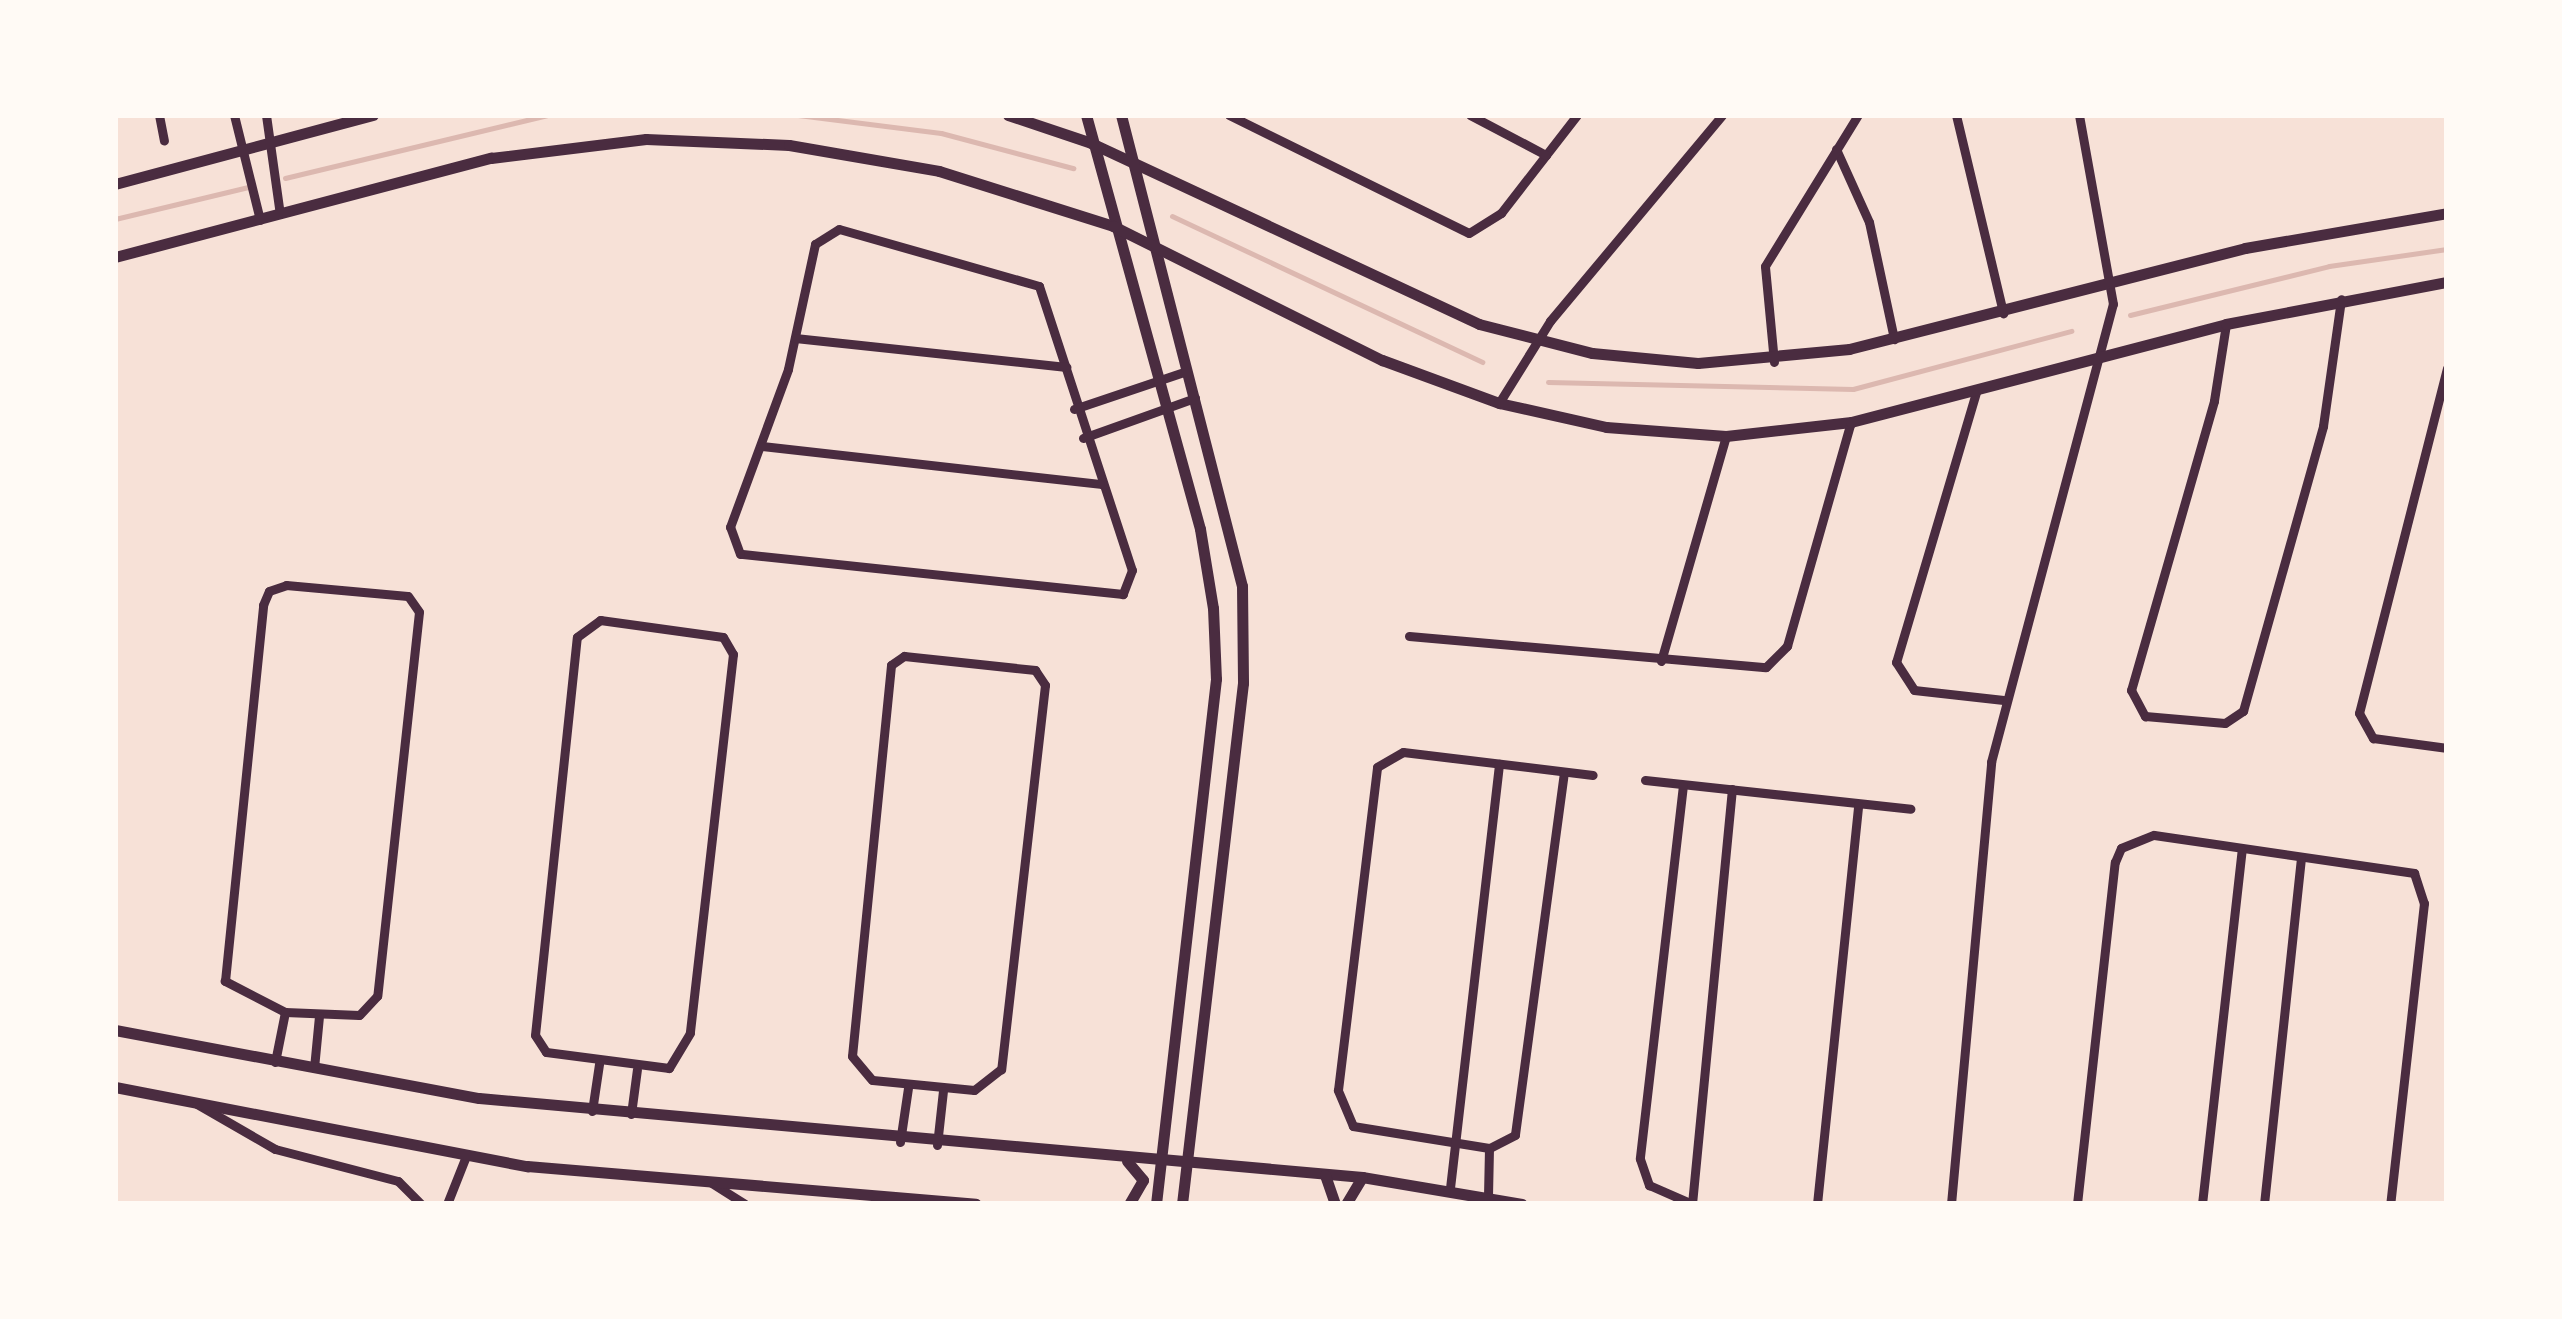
<!DOCTYPE html>
<style>
body{margin:0}
#map{position:relative;width:2562px;height:1319px;overflow:hidden;background:#f7e1d7;font-family:Lato,sans-serif}
div>[style]{position:absolute}
.stream>*{height:5px;margin:-2.5px;padding:0 2.5px;transform-origin:2.5px;border-radius:2.5px;background:#dcb8b0}
.minor>*{height:9px;margin:-4.5px;padding:0 4.5px;transform-origin:4.5px;border-radius:4.5px;background:#4a2c40}
.tertiary>*{height:11px;margin:-5.5px;padding:0 5.5px;transform-origin:5.5px;border-radius:5.5px;background:#4a2c40}
span{translate:-50% -50%;white-space:nowrap;text-align:center;line-height:1.15;-webkit-text-stroke:8px #fffaf5;paint-order:stroke}
.frame{position:absolute;inset:0;border:118px solid #fffaf5;pointer-events:none}
</style>
<div id="map">
<div class="stream">
<i style="left:798px;top:115px;width:144px;rotate:7.2deg"></i>
<i style="left:941px;top:133px;width:137px;rotate:14.9deg"></i>
<i style="left:285px;top:178px;width:269px;rotate:-13.5deg"></i>
<i style="left:1172px;top:216px;width:343px;rotate:25.2deg"></i>
<i style="left:115px;top:219px;width:137px;rotate:-13.5deg"></i>
<i style="left:2130px;top:315px;width:205px;rotate:-13.8deg"></i>
<i style="left:2329px;top:266px;width:119px;rotate:-8.2deg"></i>
<i style="left:1548px;top:382px;width:305px;rotate:1.3deg"></i>
<i style="left:1853px;top:389px;width:226px;rotate:-14.9deg"></i>
</div>
<div class="minor">
<i style="left:159px;top:115px;width:26px;rotate:79deg"></i>
<i style="left:234px;top:115px;width:108px;rotate:76.1deg"></i>
<i style="left:266px;top:115px;width:100px;rotate:82deg"></i>
<i style="left:1229px;top:115px;width:267px;rotate:26.2deg"></i>
<i style="left:1469px;top:233px;width:38px;rotate:-32deg"></i>
<i style="left:1501px;top:213px;width:124px;rotate:-52.2deg"></i>
<i style="left:1470px;top:115px;width:86px;rotate:27.8deg"></i>
<i style="left:1956px;top:115px;width:204px;rotate:76.6deg"></i>
<i style="left:1836px;top:149px;width:80px;rotate:65.7deg"></i>
<i style="left:1869px;top:222px;width:120px;rotate:77.9deg"></i>
<i style="left:839px;top:229px;width:208px;rotate:15.9deg"></i>
<i style="left:1039px;top:286px;width:299px;rotate:71.9deg"></i>
<i style="left:1132px;top:570px;width:26px;rotate:111deg"></i>
<i style="left:1123px;top:594px;width:385px;rotate:-174deg"></i>
<i style="left:740px;top:554px;width:29px;rotate:-110deg"></i>
<i style="left:730px;top:527px;width:168px;rotate:-69.8deg"></i>
<i style="left:788px;top:369px;width:128px;rotate:-77.8deg"></i>
<i style="left:815px;top:244px;width:28px;rotate:-32deg"></i>
<i style="left:2226px;top:324px;width:78px;rotate:98.9deg"></i>
<i style="left:2214px;top:401px;width:301px;rotate:106deg"></i>
<i style="left:2131px;top:690px;width:30px;rotate:62deg"></i>
<i style="left:2145px;top:716px;width:80px;rotate:5deg"></i>
<i style="left:2225px;top:723px;width:22px;rotate:-34deg"></i>
<i style="left:2243px;top:711px;width:296px;rotate:-74.3deg"></i>
<i style="left:2323px;top:426px;width:128px;rotate:-81.9deg"></i>
<i style="left:795px;top:338px;width:273px;rotate:6.1deg"></i>
<i style="left:1774px;top:362px;width:96px;rotate:-95.4deg"></i>
<i style="left:1765px;top:266px;width:177px;rotate:-58.4deg"></i>
<i style="left:2447px;top:368px;width:356px;rotate:104.3deg"></i>
<i style="left:2359px;top:713px;width:29px;rotate:61deg"></i>
<i style="left:2373px;top:738px;width:75px;rotate:7.7deg"></i>
<i style="left:1977px;top:389px;width:285px;rotate:106.5deg"></i>
<i style="left:1896px;top:662px;width:33px;rotate:57deg"></i>
<i style="left:1914px;top:690px;width:90px;rotate:6.4deg"></i>
<i style="left:1499px;top:403px;width:97px;rotate:-58.1deg"></i>
<i style="left:1550px;top:321px;width:268px;rotate:-50.1deg"></i>
<i style="left:1074px;top:409px;width:119px;rotate:-18.6deg"></i>
<i style="left:1083px;top:438px;width:119px;rotate:-19.7deg"></i>
<i style="left:762px;top:446px;width:340px;rotate:6.4deg"></i>
<i style="left:286px;top:585px;width:122px;rotate:5.2deg"></i>
<i style="left:408px;top:596px;width:19px;rotate:55deg"></i>
<i style="left:419px;top:612px;width:386px;rotate:96.2deg"></i>
<i style="left:377px;top:996px;width:26px;rotate:133deg"></i>
<i style="left:359px;top:1015px;width:74px;rotate:-177.7deg"></i>
<i style="left:285px;top:1012px;width:68px;rotate:-152.7deg"></i>
<i style="left:225px;top:981px;width:378px;rotate:-84.2deg"></i>
<i style="left:263px;top:605px;width:15px;rotate:-67deg"></i>
<i style="left:269px;top:591px;width:18px;rotate:-19deg"></i>
<i style="left:600px;top:620px;width:124px;rotate:7.9deg"></i>
<i style="left:723px;top:637px;width:20px;rotate:60deg"></i>
<i style="left:733px;top:654px;width:381px;rotate:96.5deg"></i>
<i style="left:690px;top:1033px;width:41px;rotate:121deg"></i>
<i style="left:669px;top:1068px;width:124px;rotate:-172.6deg"></i>
<i style="left:546px;top:1052px;width:20px;rotate:-123deg"></i>
<i style="left:535px;top:1035px;width:400px;rotate:-84deg"></i>
<i style="left:577px;top:637px;width:29px;rotate:-36deg"></i>
<i style="left:1409px;top:636px;width:358px;rotate:5deg"></i>
<i style="left:1766px;top:667px;width:30px;rotate:-45deg"></i>
<i style="left:1787px;top:646px;width:233px;rotate:-74.1deg"></i>
<i style="left:904px;top:656px;width:132px;rotate:6.1deg"></i>
<i style="left:1035px;top:670px;width:18px;rotate:56deg"></i>
<i style="left:1045px;top:685px;width:387px;rotate:96.5deg"></i>
<i style="left:1001px;top:1069px;width:34px;rotate:142deg"></i>
<i style="left:974px;top:1090px;width:102px;rotate:-174.4deg"></i>
<i style="left:872px;top:1080px;width:31px;rotate:-130deg"></i>
<i style="left:852px;top:1056px;width:393px;rotate:-84.3deg"></i>
<i style="left:891px;top:665px;width:16px;rotate:-35deg"></i>
<i style="left:1661px;top:661px;width:234px;rotate:-73.9deg"></i>
<i style="left:1564px;top:772px;width:366px;rotate:97.7deg"></i>
<i style="left:1515px;top:1135px;width:29px;rotate:153deg"></i>
<i style="left:1489px;top:1148px;width:138px;rotate:-170.8deg"></i>
<i style="left:1353px;top:1126px;width:39px;rotate:-113deg"></i>
<i style="left:1338px;top:1090px;width:325px;rotate:-83.1deg"></i>
<i style="left:1377px;top:767px;width:30px;rotate:-30deg"></i>
<i style="left:1403px;top:752px;width:191px;rotate:6.9deg"></i>
<i style="left:1645px;top:780px;width:267px;rotate:6.2deg"></i>
<i style="left:1683px;top:785px;width:376px;rotate:96.6deg"></i>
<i style="left:1640px;top:1159px;width:28px;rotate:71deg"></i>
<i style="left:1649px;top:1185px;width:47px;rotate:23.8deg"></i>
<i style="left:275px;top:1062px;width:51px;rotate:-78.7deg"></i>
<i style="left:314px;top:1068px;width:52px;rotate:-84.5deg"></i>
<i style="left:197px;top:1104px;width:90px;rotate:30deg"></i>
<i style="left:275px;top:1149px;width:127px;rotate:14.6deg"></i>
<i style="left:398px;top:1181px;width:33px;rotate:45deg"></i>
<i style="left:592px;top:1111px;width:48px;rotate:-81.5deg"></i>
<i style="left:631px;top:1114px;width:45px;rotate:-82.4deg"></i>
<i style="left:900px;top:1142px;width:55px;rotate:-81.6deg"></i>
<i style="left:937px;top:1145px;width:54px;rotate:-83.7deg"></i>
<i style="left:710px;top:1182px;width:41px;rotate:32.2deg"></i>
<i style="left:1450px;top:1188px;width:427px;rotate:-83.4deg"></i>
<i style="left:1488px;top:1196px;width:48px;rotate:-88.8deg"></i>
<i style="left:447px;top:1204px;width:52px;rotate:-68.4deg"></i>
<i style="left:1692px;top:1204px;width:417px;rotate:-84.5deg"></i>
<i style="left:1817px;top:1204px;width:402px;rotate:-84.1deg"></i>
<i style="left:1951px;top:1204px;width:444px;rotate:-84.8deg"></i>
<i style="left:1991px;top:762px;width:474px;rotate:-75.1deg"></i>
<i style="left:2113px;top:304px;width:192px;rotate:-100.2deg"></i>
<i style="left:2077px;top:1204px;width:344px;rotate:-83.7deg"></i>
<i style="left:2115px;top:862px;width:15px;rotate:-67deg"></i>
<i style="left:2121px;top:848px;width:35px;rotate:-22deg"></i>
<i style="left:2154px;top:835px;width:263px;rotate:8.3deg"></i>
<i style="left:2414px;top:873px;width:32px;rotate:72deg"></i>
<i style="left:2424px;top:903px;width:303px;rotate:96.4deg"></i>
<i style="left:2202px;top:1204px;width:356px;rotate:-83.6deg"></i>
<i style="left:2264px;top:1204px;width:348px;rotate:-83.9deg"></i>
</div>
<div class="tertiary">
<i style="left:1008px;top:115px;width:88px;rotate:18.6deg"></i>
<i style="left:1091px;top:143px;width:428px;rotate:25deg"></i>
<i style="left:1479px;top:324px;width:117px;rotate:14.4deg"></i>
<i style="left:1592px;top:353px;width:106px;rotate:5.4deg"></i>
<i style="left:1698px;top:363px;width:152px;rotate:-5.3deg"></i>
<i style="left:1849px;top:349px;width:409px;rotate:-14.3deg"></i>
<i style="left:2245px;top:248px;width:205px;rotate:-9.8deg"></i>
<i style="left:1086px;top:115px;width:429px;rotate:74.6deg"></i>
<i style="left:1200px;top:529px;width:80px;rotate:80.7deg"></i>
<i style="left:1213px;top:608px;width:71px;rotate:87.6deg"></i>
<i style="left:1216px;top:679px;width:528px;rotate:96.52deg"></i>
<i style="left:1121px;top:115px;width:486px;rotate:75.6deg"></i>
<i style="left:1242px;top:586px;width:97px;rotate:89.4deg"></i>
<i style="left:1243px;top:683px;width:525px;rotate:96.68deg"></i>
<i style="left:115px;top:184px;width:267px;rotate:-15deg"></i>
<i style="left:115px;top:257px;width:389px;rotate:-14.8deg"></i>
<i style="left:491px;top:158px;width:156px;rotate:-7deg"></i>
<i style="left:646px;top:139px;width:143px;rotate:2.4deg"></i>
<i style="left:789px;top:145px;width:152px;rotate:9.8deg"></i>
<i style="left:939px;top:171px;width:182px;rotate:17.5deg"></i>
<i style="left:1113px;top:226px;width:301px;rotate:26.5deg"></i>
<i style="left:1382px;top:360px;width:125px;rotate:20.2deg"></i>
<i style="left:1499px;top:403px;width:110px;rotate:12.6deg"></i>
<i style="left:1606px;top:427px;width:120px;rotate:4.3deg"></i>
<i style="left:1726px;top:436px;width:126px;rotate:-6.4deg"></i>
<i style="left:1851px;top:422px;width:388px;rotate:-14.6deg"></i>
<i style="left:2226px;top:324px;width:225px;rotate:-10.8deg"></i>
<i style="left:115px;top:1030px;width:370px;rotate:10.6deg"></i>
<i style="left:479px;top:1098px;width:887px;rotate:5.11deg"></i>
<i style="left:1362px;top:1177px;width:162px;rotate:9.6deg"></i>
<i style="left:115px;top:1087px;width:420px;rotate:10.9deg"></i>
<i style="left:527px;top:1166px;width:450px;rotate:4.8deg"></i>
<i style="left:1127px;top:1161px;width:25px;rotate:50deg"></i>
<i style="left:1143px;top:1180px;width:28px;rotate:120deg"></i>
<i style="left:1325px;top:1175px;width:31px;rotate:71deg"></i>
<i style="left:1346px;top:1204px;width:31px;rotate:-59deg"></i>
</div>
<div class="frame"></div>
</div>
